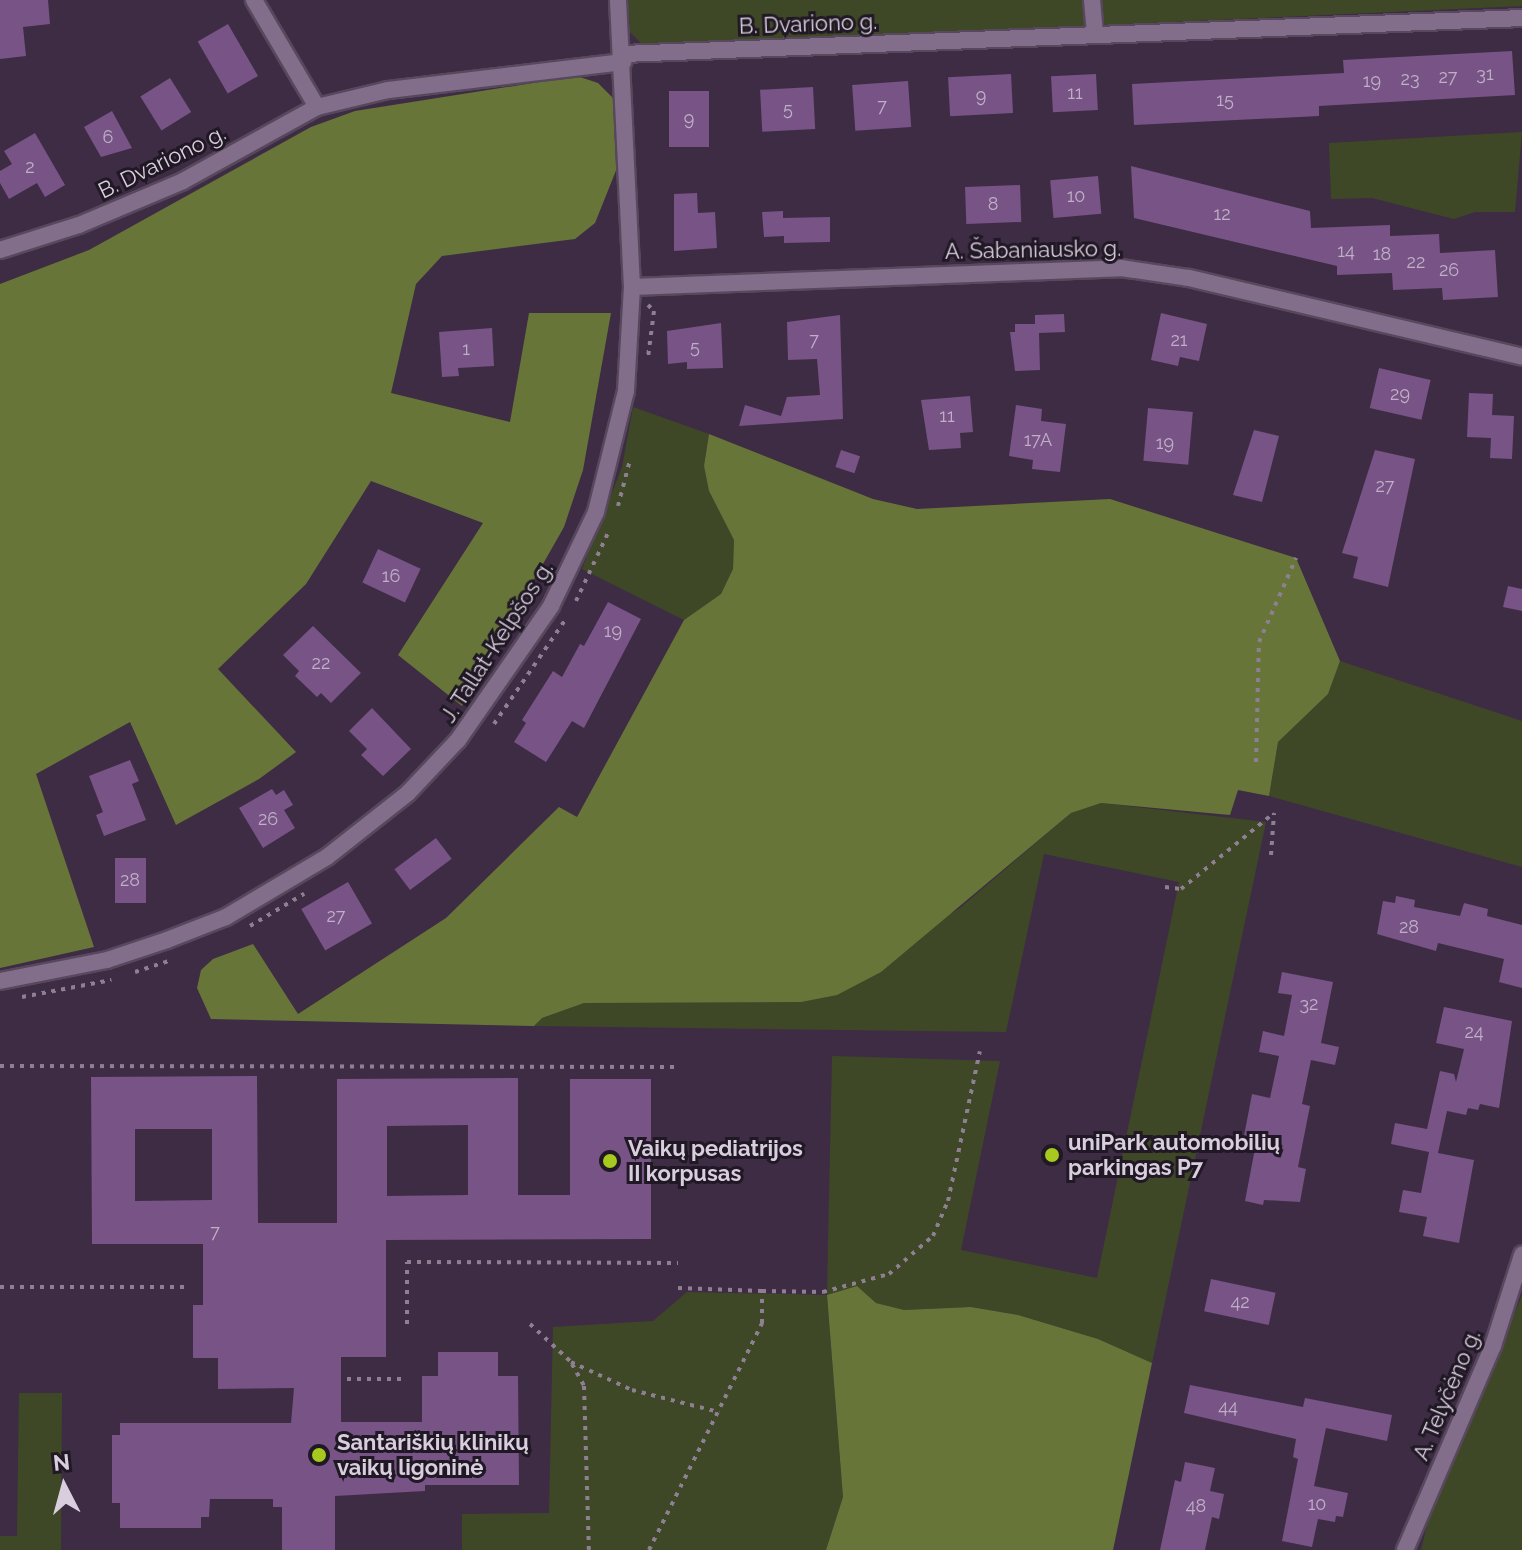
<!DOCTYPE html>
<meta charset="utf-8">
<style>
body{margin:0}
#map{position:relative;width:1522px;height:1550px;overflow:hidden;background:#3e2c45;font-family:Raleway,sans-serif}
div>[style]{position:absolute}
.green>*{inset:0;background:#3f4826}
.forest>*{inset:0;background:#677638}
.building>*{inset:0;background:#775386;transform-origin:0 0}
.path>*{height:4px;margin-top:-2px;transform-origin:0;background:repeating-linear-gradient(90deg,#8e7f93 0 4px,transparent 0 10px)}
.roads{filter:drop-shadow(2px 0 #57485d) drop-shadow(-2px 0 #57485d) drop-shadow(0 2px #57485d) drop-shadow(0 -2px #57485d)}
.street>*{height:16px;margin:-8px;padding:0 8px;transform-origin:8px;border-radius:8px;background:#826e8a}
.dots>*{width:22px;height:22px;translate:-50% -50%;box-sizing:border-box;border:4px solid #201824;border-radius:50%}
span{translate:-50% -50%;white-space:nowrap;text-align:center;line-height:1.15;-webkit-text-stroke:6px #201824;paint-order:stroke}
.number-label{font-size:18px;color:#c0afc7}
.number-label span{-webkit-text-stroke-width:0}
.street-label{font-size:22px;color:#d9cedd}
.poi-label{font-size:22px;color:#d9cedd;font-weight:700}
.left{translate:0 -50%;text-align:left}
.north{position:absolute;left:24px;top:1446px;width:80px;height:80px;-webkit-text-stroke:6px #201824;paint-order:stroke;rotate:354deg;font-size:22px;font-weight:700;line-height:32px;text-align:center;color:#d9cedd}
.north::after{content:'';display:block;margin:auto;width:28px;height:36px;background:#d9cedd;clip-path:polygon(50% 0,100% 100%,50% 72%,0 100%)}
</style>
<div id="map">
<div class="green">
<i style="clip-path:polygon(628px 0,1522px 0,1522px 6px,644px 46px,630px 32px)"></i>
<i style="clip-path:polygon(1522px 132px,1515px 212px,1475px 212px,1454px 219px,1372px 198px,1331px 199px,1329px 143px)"></i>
<i style="clip-path:polygon(633px 407px,709px 434px,704px 466px,709px 491px,734px 540px,733px 569px,721px 594px,684px 620px,582px 569px,622px 467px)"></i>
<i style="clip-path:polygon(1340px 661px,1522px 721px,1522px 867px,1269px 796px,1278px 742px,1328px 694px)"></i>
<i style="clip-path:polygon(1101px 803px,1266px 822px,1152px 1363px,1098px 1339px,1018px 1315px,971px 1307px,904px 1310px,876px 1303px,857px 1286px,827px 1296px,843px 1497px,826px 1550px,462px 1550px,462px 1514px,549px 1513px,553px 1327px,653px 1321px,687px 1292px,827px 1295px,832px 1056px,1000px 1061px,961px 1250px,1097px 1278px,1179px 882px,1044px 854px,1006px 1032px,534px 1026px,542px 1018px,584px 1003px,801px 1002px,960px 908px,1071px 813px)"></i>
<i style="clip-path:polygon(1522px 1295px,1522px 1550px,1421px 1550px,1428px 1521px)"></i>
<i style="clip-path:polygon(19px 1393px,62px 1393px,61px 1550px,0 1550px,0 1536px,17px 1536px)"></i>
</div>
<div class="forest">
<i style="clip-path:polygon(577px 76px,598px 83px,613px 98px,619px 163px,595px 223px,575px 239px,442px 256px,416px 284px,391px 393px,510px 422px,529px 313px,611px 313px,583px 470px,564px 527px,462px 706px,398px 655px,483px 523px,371px 481px,306px 584px,218px 669px,296px 752px,259px 779px,176px 825px,130px 722px,36px 774px,94px 947px,0 968px,0 284px,89px 250px,311px 127px,355px 111px)"></i>
<i style="clip-path:polygon(709px 434px,873px 499px,917px 509px,1110px 499px,1296px 558px,1340px 661px,1328px 694px,1278px 742px,1269px 796px,1238px 790px,1230px 815px,1101px 803px,1071px 813px,881px 972px,837px 995px,801px 1002px,584px 1003px,542px 1018px,534px 1026px,211px 1019px,197px 988px,201px 970px,213px 959px,253px 944px,298px 1014px,446px 918px,559px 807px,577px 817px,684px 620px,721px 594px,733px 569px,734px 540px,709px 491px,704px 466px)"></i>
<i style="clip-path:polygon(857px 1286px,876px 1303px,904px 1310px,971px 1307px,1018px 1315px,1098px 1339px,1152px 1363px,1113px 1550px,826px 1550px,843px 1497px,827px 1295px)"></i>
</div>
<div class="building">
<i style="clip-path:polygon(0 0,48px 0,50px 24px,23px 27px,26px 56px,0 59px)"></i>
<i style="left:228px;top:24px;width:60px;height:35px;rotate:60deg"></i>
<i style="clip-path:polygon(1512px 51px,1515px 95px,1319px 106px,1319px 116px,1134px 125px,1132px 84px,1344px 73px,1343px 60px)"></i>
<i style="left:1011px;top:74px;width:39px;height:63px;rotate:87deg"></i>
<i style="left:1096px;top:74px;width:36px;height:45px;rotate:87deg"></i>
<i style="left:170px;top:78px;width:40px;height:35px;rotate:58deg"></i>
<i style="left:908px;top:81px;width:46px;height:56px;rotate:86deg"></i>
<i style="left:813px;top:87px;width:42px;height:53px;rotate:87deg"></i>
<i style="left:669px;top:91px;width:40px;height:56px"></i>
<i style="clip-path:polygon(112px 111px,132px 148px,101px 157px,84px 127px)"></i>
<i style="clip-path:polygon(35px 133px,65px 185px,45px 197px,37px 183px,9px 199px,0 183px,0 171px,12px 164px,4px 151px)"></i>
<i style="clip-path:polygon(1131px 166px,1310px 211px,1311px 228px,1390px 225px,1390px 236px,1439px 234px,1440px 253px,1495px 250px,1498px 297px,1443px 300px,1442px 288px,1393px 290px,1392px 273px,1337px 275px,1337px 266px,1134px 218px)"></i>
<i style="left:1098px;top:176px;width:38px;height:48px;rotate:85deg"></i>
<i style="left:1020px;top:185px;width:37px;height:55px;rotate:88deg"></i>
<i style="clip-path:polygon(697px 193px,698px 213px,715px 212px,717px 248px,674px 251px,674px 194px)"></i>
<i style="clip-path:polygon(783px 211px,783px 218px,830px 217px,830px 242px,784px 243px,784px 236px,764px 237px,762px 212px)"></i>
<i style="clip-path:polygon(1161px 313px,1207px 324px,1199px 361px,1180px 357px,1178px 366px,1151px 360px)"></i>
<i style="clip-path:polygon(1064px 314px,1065px 332px,1039px 333px,1040px 370px,1015px 371px,1010px 332px,1015px 332px,1015px 324px,1035px 324px,1035px 315px)"></i>
<i style="clip-path:polygon(840px 315px,843px 419px,739px 426px,745px 405px,781px 416px,787px 397px,820px 395px,817px 359px,788px 360px,787px 322px)"></i>
<i style="clip-path:polygon(721px 323px,723px 368px,687px 369px,687px 362px,668px 364px,667px 331px)"></i>
<i style="clip-path:polygon(492px 328px,494px 366px,458px 368px,459px 376px,442px 377px,439px 332px)"></i>
<i style="left:1379px;top:368px;width:53px;height:41px;rotate:13deg"></i>
<i style="clip-path:polygon(1469px 393px,1493px 394px,1492px 415px,1514px 416px,1512px 459px,1490px 458px,1491px 438px,1467px 437px)"></i>
<i style="clip-path:polygon(970px 396px,973px 432px,960px 433px,961px 448px,929px 450px,921px 400px)"></i>
<i style="clip-path:polygon(1016px 405px,1042px 409px,1041px 421px,1066px 424px,1060px 472px,1032px 469px,1033px 460px,1009px 456px)"></i>
<i style="left:1148px;top:408px;width:45px;height:53px;rotate:5deg"></i>
<i style="clip-path:polygon(1254px 430px,1279px 436px,1262px 502px,1233px 495px)"></i>
<i style="left:841px;top:450px;width:20px;height:18px;rotate:18deg"></i>
<i style="clip-path:polygon(1375px 450px,1415px 459px,1388px 587px,1353px 578px,1358px 557px,1342px 553px)"></i>
<i style="left:378px;top:549px;width:47px;height:37px;rotate:25deg"></i>
<i style="clip-path:polygon(1508px 586px,1522px 589px,1522px 611px,1503px 607px)"></i>
<i style="clip-path:polygon(608px 602px,641px 619px,584px 728px,572px 721px,546px 762px,514px 742px,526px 723px,522px 720px,553px 671px,562px 677px,580px 644px,584px 646px)"></i>
<i style="clip-path:polygon(313px 626px,361px 673px,331px 703px,321px 693px,317px 697px,295px 676px,299px 671px,283px 655px)"></i>
<i style="clip-path:polygon(372px 708px,411px 749px,383px 776px,361px 755px,367px 749px,349px 731px)"></i>
<i style="clip-path:polygon(130px 760px,139px 781px,132px 784px,146px 820px,104px 836px,96px 815px,103px 812px,89px 776px)"></i>
<i style="clip-path:polygon(272px 789px,276px 795px,284px 790px,293px 805px,284px 810px,295px 828px,263px 848px,239px 808px)"></i>
<i style="left:436px;top:838px;width:26px;height:52px;rotate:53deg"></i>
<i style="left:115px;top:858px;width:31px;height:45px"></i>
<i style="left:348px;top:882px;width:48px;height:54px;rotate:60deg"></i>
<i style="clip-path:polygon(1396px 896px,1415px 900px,1414px 907px,1460px 916px,1464px 903px,1488px 909px,1487px 916px,1522px 925px,1522px 988px,1499px 982px,1504px 959px,1438px 943px,1436px 951px,1377px 934px,1383px 901px,1395px 903px)"></i>
<i style="clip-path:polygon(1282px 972px,1333px 982px,1321px 1043px,1339px 1047px,1335px 1065px,1311px 1060px,1302px 1104px,1310px 1106px,1298px 1167px,1306px 1169px,1300px 1202px,1264px 1200px,1263px 1205px,1245px 1201px,1257px 1138px,1244px 1136px,1252px 1094px,1270px 1098px,1279px 1056px,1259px 1052px,1263px 1031px,1284px 1036px,1292px 995px,1278px 993px)"></i>
<i style="clip-path:polygon(1444px 1007px,1512px 1021px,1499px 1108px,1480px 1104px,1478px 1110px,1468px 1108px,1466px 1115px,1447px 1111px,1438px 1153px,1474px 1160px,1459px 1243px,1423px 1236px,1427px 1217px,1399px 1212px,1403px 1190px,1421px 1193px,1429px 1152px,1391px 1144px,1395px 1123px,1427px 1129px,1440px 1071px,1454px 1074px,1456px 1082px,1464px 1049px,1436px 1043px)"></i>
<i style="clip-path:polygon(evenodd,257px 1076px,258px 1223px,337px 1223px,337px 1079px,518px 1078px,518px 1195px,570px 1195px,570px 1079px,651px 1079px,651px 1239px,386px 1240px,386px 1357px,341px 1357px,341px 1422px,422px 1422px,422px 1376px,438px 1376px,438px 1352px,498px 1352px,498px 1376px,518px 1376px,519px 1485px,425px 1485px,425px 1491px,335px 1496px,335px 1550px,282px 1550px,282px 1507px,273px 1507px,273px 1499px,210px 1499px,209px 1517px,201px 1517px,201px 1528px,120px 1528px,120px 1503px,112px 1503px,112px 1435px,120px 1435px,120px 1423px,291px 1423px,294px 1388px,218px 1389px,218px 1358px,193px 1358px,193px 1305px,203px 1305px,203px 1244px,92px 1244px,91px 1077px,257px 1076px,468px 1125px,468px 1195px,387px 1196px,387px 1126px,468px 1125px,257px 1076px,135px 1129px,212px 1129px,212px 1200px,135px 1201px,135px 1129px)"></i>
<i style="left:1211px;top:1279px;width:66px;height:33px;rotate:12deg"></i>
<i style="clip-path:polygon(1190px 1385px,1303px 1407px,1305px 1398px,1392px 1415px,1387px 1441px,1326px 1428px,1314px 1486px,1348px 1493px,1343px 1517px,1336px 1516px,1335px 1522px,1318px 1519px,1312px 1547px,1282px 1541px,1298px 1459px,1293px 1457px,1296px 1439px,1184px 1413px)"></i>
<i style="clip-path:polygon(1185px 1462px,1215px 1468px,1210px 1491px,1224px 1494px,1219px 1519px,1212px 1517px,1205px 1550px,1160px 1550px,1175px 1480px,1181px 1482px)"></i>
</div>
<div class="path">
<i style="left:648px;top:305px;width:8px;rotate:45deg"></i>
<i style="left:654px;top:311px;width:46px;rotate:97.4deg"></i>
<i style="left:618px;top:506px;width:48px;rotate:-75.4deg"></i>
<i style="left:576px;top:601px;width:75px;rotate:-64.8deg"></i>
<i style="left:494px;top:724px;width:127px;rotate:-55.6deg"></i>
<i style="left:1256px;top:762px;width:120px;rotate:-88.6deg"></i>
<i style="left:1259px;top:642px;width:92px;rotate:-66.2deg"></i>
<i style="left:1271px;top:855px;width:42px;rotate:-85.9deg"></i>
<i style="left:1165px;top:887px;width:16px;rotate:7deg"></i>
<i style="left:1181px;top:889px;width:120px;rotate:-39.3deg"></i>
<i style="left:250px;top:926px;width:63px;rotate:-30.7deg"></i>
<i style="left:135px;top:972px;width:39px;rotate:-18deg"></i>
<i style="left:22px;top:997px;width:91px;rotate:-10.8deg"></i>
<i style="left:0;top:1066px;width:679px;rotate:0.08deg"></i>
<i style="left:0;top:1287px;width:187px"></i>
<i style="left:678px;top:1288px;width:84px;rotate:2deg"></i>
<i style="left:407px;top:1324px;width:62px;rotate:-90deg"></i>
<i style="left:407px;top:1262px;width:271px;rotate:0.2deg"></i>
<i style="left:530px;top:1324px;width:56px;rotate:42.8deg"></i>
<i style="left:571px;top:1362px;width:67px;rotate:24.7deg"></i>
<i style="left:632px;top:1390px;width:90px;rotate:14.2deg"></i>
<i style="left:572px;top:1364px;width:25px;rotate:61deg"></i>
<i style="left:584px;top:1386px;width:164px;rotate:88.3deg"></i>
<i style="left:347px;top:1379px;width:59px"></i>
<i style="left:649px;top:1550px;width:254px;rotate:-63.5deg"></i>
<i style="left:762px;top:1323px;width:32px;rotate:-90deg"></i>
<i style="left:762px;top:1291px;width:61px;rotate:0.9deg"></i>
<i style="left:823px;top:1292px;width:68px;rotate:-15.3deg"></i>
<i style="left:889px;top:1274px;width:58px;rotate:-40.8deg"></i>
<i style="left:933px;top:1236px;width:38px;rotate:-67deg"></i>
<i style="left:948px;top:1201px;width:153px;rotate:-78deg"></i>
</div>
<div class="roads">
<div class="street">
<i style="left:254px;top:0;width:124px;rotate:59.5deg"></i>
<i style="left:1092px;top:0;width:35px;rotate:85deg"></i>
<i style="left:623px;top:54px;width:900px;rotate:-2.29deg"></i>
<i style="left:0;top:250px;width:83px;rotate:-17.6deg"></i>
<i style="left:79px;top:225px;width:113px;rotate:-22.9deg"></i>
<i style="left:183px;top:181px;width:153px;rotate:-28.9deg"></i>
<i style="left:317px;top:107px;width:73px;rotate:-13.5deg"></i>
<i style="left:388px;top:90px;width:237px;rotate:-6.8deg"></i>
<i style="left:632px;top:287px;width:489px;rotate:-2.2deg"></i>
<i style="left:1121px;top:268px;width:69px;rotate:8.4deg"></i>
<i style="left:1189px;top:278px;width:342px;rotate:13.3deg"></i>
<i style="left:0;top:981px;width:109px;rotate:-11.1deg"></i>
<i style="left:107px;top:960px;width:63px;rotate:-18.4deg"></i>
<i style="left:167px;top:940px;width:63px;rotate:-21.3deg"></i>
<i style="left:226px;top:917px;width:117px;rotate:-30.7deg"></i>
<i style="left:327px;top:857px;width:103px;rotate:-38.3deg"></i>
<i style="left:408px;top:793px;width:73px;rotate:-46.7deg"></i>
<i style="left:458px;top:740px;width:163px;rotate:-55.2deg"></i>
<i style="left:551px;top:606px;width:104px;rotate:-64.4deg"></i>
<i style="left:596px;top:512px;width:125px;rotate:-76.1deg"></i>
<i style="left:626px;top:391px;width:104px;rotate:-86.7deg"></i>
<i style="left:632px;top:287px;width:287px;rotate:-92.8deg"></i>
<i style="left:1405px;top:1550px;width:222px;rotate:-66.7deg"></i>
<i style="left:1493px;top:1346px;width:96px;rotate:-72.3deg"></i>
</div>
</div>
<div class="dots">
<i style="left:1052px;top:1155px;background:#a7c81f"></i>
<i style="left:610px;top:1161px;background:#a7c81f"></i>
<i style="left:319px;top:1455px;background:#a7c81f"></i>
</div>
<div class="number-label">
<span style="left:1485px;top:74px">31</span>
<span style="left:1448px;top:77px">27</span>
<span style="left:1410px;top:79px">23</span>
<span style="left:1372px;top:81px">19</span>
<span style="left:1075px;top:93px">11</span>
<span style="left:981px;top:96px">9</span>
<span style="left:1225px;top:100px">15</span>
<span style="left:882px;top:106px">7</span>
<span style="left:788px;top:109px">5</span>
<span style="left:689px;top:119px">9</span>
<span style="left:108px;top:137px">6</span>
<span style="left:30px;top:167px">2</span>
<span style="left:1076px;top:196px">10</span>
<span style="left:993px;top:204px">8</span>
<span style="left:1222px;top:214px">12</span>
<span style="left:1346px;top:251px">14</span>
<span style="left:1382px;top:254px">18</span>
<span style="left:1416px;top:262px">22</span>
<span style="left:1449px;top:270px">26</span>
<span style="left:814px;top:340px">7</span>
<span style="left:1179px;top:340px">21</span>
<span style="left:695px;top:347px">5</span>
<span style="left:466px;top:349px">1</span>
<span style="left:1400px;top:394px">29</span>
<span style="left:947px;top:416px">11</span>
<span style="left:1038px;top:440px">17A</span>
<span style="left:1165px;top:443px">19</span>
<span style="left:1385px;top:486px">27</span>
<span style="left:391px;top:576px">16</span>
<span style="left:613px;top:631px">19</span>
<span style="left:321px;top:663px">22</span>
<span style="left:268px;top:819px">26</span>
<span style="left:130px;top:880px">28</span>
<span style="left:336px;top:916px">27</span>
<span style="left:1409px;top:927px">28</span>
<span style="left:1309px;top:1004px">32</span>
<span style="left:1474px;top:1032px">24</span>
<span style="left:215px;top:1232px">7</span>
<span style="left:1240px;top:1302px">42</span>
<span style="left:1228px;top:1407px">44</span>
<span style="left:1317px;top:1504px">10</span>
<span style="left:1196px;top:1506px">48</span>
</div>
<div class="street-label">
<span style="left:808px;top:24px;rotate:-2deg">B. Dvariono g.</span>
<span style="left:162px;top:162px;rotate:-26deg">B. Dvariono g.</span>
<span style="left:1033px;top:250px;rotate:-1deg">A. Šabaniausko g.</span>
<span style="left:497px;top:642px;rotate:-57deg">J. Tallat-Kelpšos g.</span>
<span style="left:1447px;top:1395px;rotate:-67deg">A. Telyčėno g.</span>
</div>
<div class="poi-label">
<span class="left" style="left:1068px;top:1155px">uniPark automobilių<br>parkingas P7</span>
<span class="left" style="left:628px;top:1161px">Vaikų pediatrijos<br>II korpusas</span>
<span class="left" style="left:337px;top:1455px">Santariškių klinikų<br>vaikų ligoninė</span>
</div>
<div class="north">N</div>
</div>
